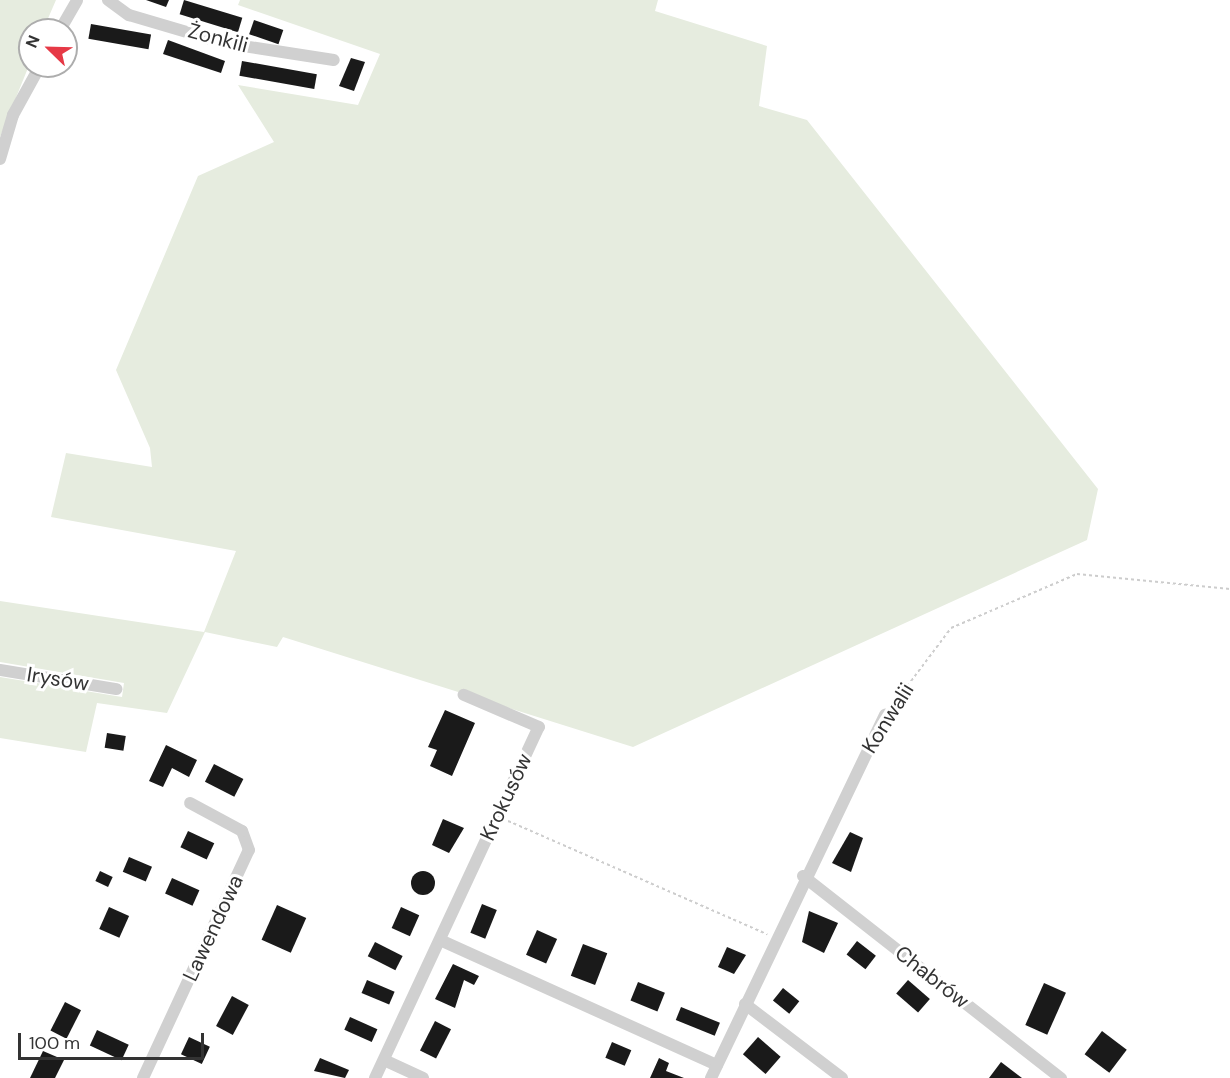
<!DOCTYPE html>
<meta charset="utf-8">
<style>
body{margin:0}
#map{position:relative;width:1230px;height:1078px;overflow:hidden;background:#fff;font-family:"DM Sans",sans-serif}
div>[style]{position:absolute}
.green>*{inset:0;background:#e6ecdf}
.building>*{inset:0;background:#1a1a1a;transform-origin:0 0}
.round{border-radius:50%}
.path>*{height:2px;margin-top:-1px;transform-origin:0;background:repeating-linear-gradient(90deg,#cdcdcd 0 3px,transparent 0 6px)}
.minor>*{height:12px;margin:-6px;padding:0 6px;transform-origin:6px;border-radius:6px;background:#d0d0d0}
span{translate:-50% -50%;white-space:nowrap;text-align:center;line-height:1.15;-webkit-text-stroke:6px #fff;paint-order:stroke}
.street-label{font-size:21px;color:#333}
.north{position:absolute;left:18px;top:18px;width:60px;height:60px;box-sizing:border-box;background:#fff;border:2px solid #adadad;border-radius:50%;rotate:293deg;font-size:16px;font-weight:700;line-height:24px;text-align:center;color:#333}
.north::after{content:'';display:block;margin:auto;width:21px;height:27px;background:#e63946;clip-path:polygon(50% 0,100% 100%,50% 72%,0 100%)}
.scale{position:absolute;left:18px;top:1033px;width:186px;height:27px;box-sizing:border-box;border:3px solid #333;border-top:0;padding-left:8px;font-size:18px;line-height:21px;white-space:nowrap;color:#333;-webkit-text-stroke:4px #fff;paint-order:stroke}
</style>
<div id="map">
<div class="green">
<i style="clip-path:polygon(0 0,56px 0,43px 30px,30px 30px,30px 63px,0 137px)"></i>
<i style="clip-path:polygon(240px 0,658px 0,655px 11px,767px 46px,759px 106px,807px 120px,1098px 489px,1087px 540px,633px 747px,283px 637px,277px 647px,205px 632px,167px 713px,97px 703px,86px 752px,0 738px,0 677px,122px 697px,124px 683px,0 662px,0 601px,204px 632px,236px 551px,51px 517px,66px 453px,152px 467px,150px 448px,116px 370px,198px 176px,274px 142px,238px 85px,358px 105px,380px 54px,238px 5px)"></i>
</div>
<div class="building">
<i style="clip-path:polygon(146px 0,169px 0,166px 7px)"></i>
<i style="left:184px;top:0;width:61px;height:15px;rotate:17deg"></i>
<i style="left:254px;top:20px;width:31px;height:15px;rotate:19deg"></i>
<i style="left:91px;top:24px;width:61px;height:15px;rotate:10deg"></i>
<i style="clip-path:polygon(168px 40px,225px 61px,221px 73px,163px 54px)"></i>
<i style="clip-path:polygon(351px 58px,365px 62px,354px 91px,339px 86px)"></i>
<i style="left:242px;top:61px;width:76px;height:15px;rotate:10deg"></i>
<i style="clip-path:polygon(445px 710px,475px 723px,452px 776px,430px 766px,437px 750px,428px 747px)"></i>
<i style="left:107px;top:733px;width:19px;height:15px;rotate:9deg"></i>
<i style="clip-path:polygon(166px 745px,197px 760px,189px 777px,172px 768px,163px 787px,149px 781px)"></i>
<i style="left:214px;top:764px;width:33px;height:20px;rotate:27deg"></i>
<i style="clip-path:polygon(443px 819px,464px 828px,449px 853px,432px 845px)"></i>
<i style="left:188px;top:831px;width:29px;height:18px;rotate:25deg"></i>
<i style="clip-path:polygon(850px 832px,863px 838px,851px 872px,832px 863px)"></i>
<i style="left:129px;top:857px;width:25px;height:16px;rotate:23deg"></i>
<i class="round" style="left:411px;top:871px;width:24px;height:24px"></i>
<i style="left:100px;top:871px;width:14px;height:11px;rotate:25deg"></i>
<i style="left:172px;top:878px;width:30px;height:17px;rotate:24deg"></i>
<i style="left:482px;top:904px;width:16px;height:31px;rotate:22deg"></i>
<i style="left:277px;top:905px;width:32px;height:38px;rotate:24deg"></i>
<i style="left:109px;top:907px;width:22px;height:24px;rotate:24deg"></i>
<i style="left:401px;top:907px;width:20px;height:23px;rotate:24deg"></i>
<i style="clip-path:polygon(809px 911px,838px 923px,824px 953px,802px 942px)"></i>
<i style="left:537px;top:930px;width:22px;height:27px;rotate:24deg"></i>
<i style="left:857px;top:941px;width:24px;height:17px;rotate:38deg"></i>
<i style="left:375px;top:942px;width:31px;height:16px;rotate:27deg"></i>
<i style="left:583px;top:944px;width:26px;height:34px;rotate:21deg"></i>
<i style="clip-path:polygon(727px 947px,746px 955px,734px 974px,718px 967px)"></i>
<i style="clip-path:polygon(453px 964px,479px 976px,474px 985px,464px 980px,455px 1008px,435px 999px)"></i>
<i style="left:367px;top:980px;width:30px;height:14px;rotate:23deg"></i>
<i style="left:908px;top:980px;width:29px;height:18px;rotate:41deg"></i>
<i style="left:638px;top:982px;width:29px;height:20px;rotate:22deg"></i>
<i style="left:1044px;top:983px;width:24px;height:46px;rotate:24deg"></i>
<i style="left:783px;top:988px;width:21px;height:16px;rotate:39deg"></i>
<i style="left:232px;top:996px;width:19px;height:34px;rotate:28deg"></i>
<i style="left:65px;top:1002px;width:18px;height:32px;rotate:27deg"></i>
<i style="left:681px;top:1007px;width:42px;height:14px;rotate:22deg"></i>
<i style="left:350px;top:1017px;width:30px;height:14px;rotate:24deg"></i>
<i style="left:435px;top:1021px;width:18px;height:33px;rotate:27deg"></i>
<i style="left:97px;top:1030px;width:35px;height:17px;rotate:25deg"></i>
<i style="left:1102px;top:1031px;width:31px;height:29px;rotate:37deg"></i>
<i style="left:189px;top:1037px;width:23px;height:19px;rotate:25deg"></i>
<i style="left:758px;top:1037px;width:30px;height:23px;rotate:41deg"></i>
<i style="left:612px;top:1042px;width:21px;height:17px;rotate:23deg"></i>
<i style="clip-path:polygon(43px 1051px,64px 1060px,55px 1078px,30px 1078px)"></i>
<i style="clip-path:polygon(320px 1058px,349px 1070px,345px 1078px,314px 1071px)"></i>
<i style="clip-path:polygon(659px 1058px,669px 1063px,666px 1071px,684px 1078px,650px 1078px)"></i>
<i style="clip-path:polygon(1001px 1062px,1022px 1078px,989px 1078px)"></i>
</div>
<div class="path">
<i style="left:893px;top:705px;width:96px;rotate:-53deg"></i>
<i style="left:951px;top:628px;width:137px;rotate:-23.2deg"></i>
<i style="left:1077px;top:574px;width:154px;rotate:5.6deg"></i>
<i style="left:508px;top:821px;width:283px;rotate:23.6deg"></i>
</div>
<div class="minor">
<i style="left:108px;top:0;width:26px;rotate:36deg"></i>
<i style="left:129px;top:15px;width:99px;rotate:16.4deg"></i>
<i style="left:224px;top:43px;width:111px;rotate:8.8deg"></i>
<i style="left:60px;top:30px;width:34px;rotate:-60deg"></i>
<i style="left:0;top:159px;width:46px;rotate:-73.5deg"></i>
<i style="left:13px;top:115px;width:56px;rotate:-61.1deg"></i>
<i style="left:0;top:670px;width:118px;rotate:9.3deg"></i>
<i style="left:803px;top:876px;width:328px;rotate:38.1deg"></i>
<i style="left:440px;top:940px;width:304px;rotate:24.3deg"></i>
<i style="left:745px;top:1004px;width:122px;rotate:37.3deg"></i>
<i style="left:384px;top:1060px;width:43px;rotate:24.8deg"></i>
<i style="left:143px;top:1078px;width:251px;rotate:-65.1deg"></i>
<i style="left:249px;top:850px;width:20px;rotate:-110deg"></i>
<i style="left:242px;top:831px;width:59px;rotate:-151.7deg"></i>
<i style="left:375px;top:1078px;width:387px;rotate:-65deg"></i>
<i style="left:539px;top:727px;width:82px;rotate:-156.9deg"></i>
<i style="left:711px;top:1078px;width:403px;rotate:-64.4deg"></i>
</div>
<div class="street-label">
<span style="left:218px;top:38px;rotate:15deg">Żonkili</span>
<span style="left:58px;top:679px;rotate:9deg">Irysów</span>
<span style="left:888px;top:718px;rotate:-58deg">Konwalii</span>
<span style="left:506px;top:797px;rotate:-65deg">Krokusów</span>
<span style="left:213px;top:928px;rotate:-65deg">Lawendowa</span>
<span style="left:932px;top:977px;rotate:38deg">Chabrów</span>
</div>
<div class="north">N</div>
<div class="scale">100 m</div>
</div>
